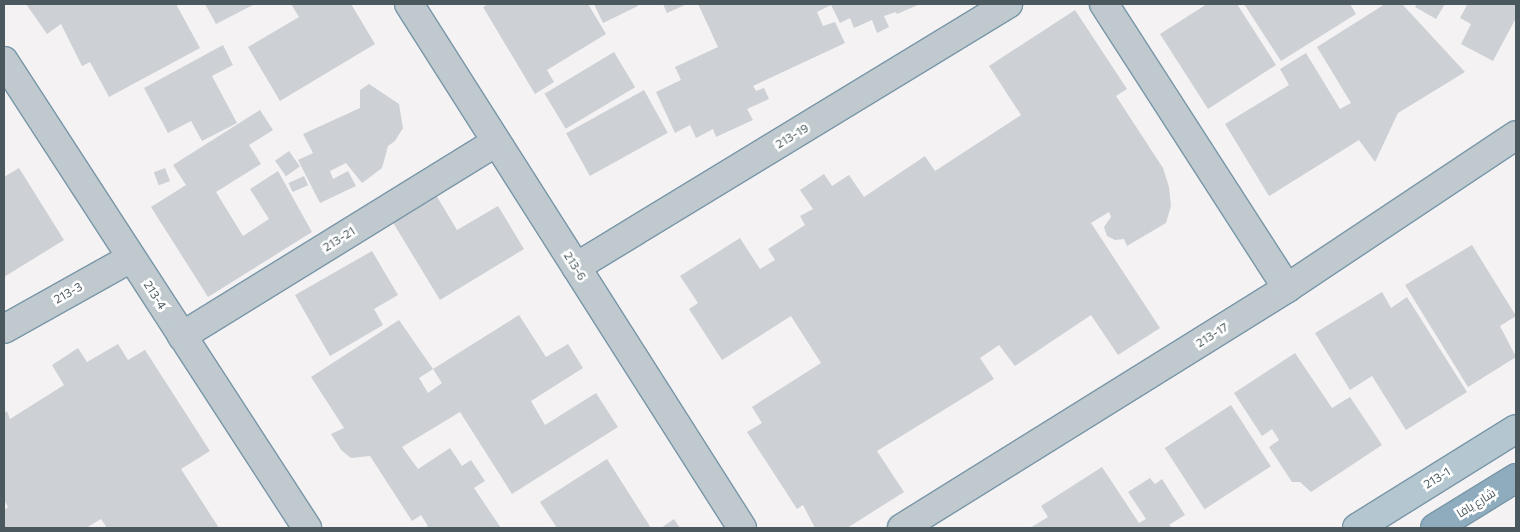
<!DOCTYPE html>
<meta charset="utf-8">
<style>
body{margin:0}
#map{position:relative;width:1520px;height:532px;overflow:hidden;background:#f4f2f3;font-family:Commissioner,Cairo,sans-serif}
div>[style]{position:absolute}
.building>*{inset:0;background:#cdd0d4;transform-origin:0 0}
.roads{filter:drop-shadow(1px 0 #7997a9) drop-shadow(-1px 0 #7997a9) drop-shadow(0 1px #7997a9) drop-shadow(0 -1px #7997a9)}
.minor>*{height:28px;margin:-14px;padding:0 14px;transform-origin:14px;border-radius:14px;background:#bfc9ce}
.major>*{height:28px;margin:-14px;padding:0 14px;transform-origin:14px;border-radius:14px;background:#b4c6cf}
.highway>*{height:28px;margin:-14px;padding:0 14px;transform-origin:14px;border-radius:14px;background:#8eacbd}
span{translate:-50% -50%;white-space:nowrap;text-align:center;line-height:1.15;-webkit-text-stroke:5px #fff;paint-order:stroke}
.street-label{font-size:12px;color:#4b595f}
.frame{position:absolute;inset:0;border:5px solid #4b595f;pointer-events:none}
</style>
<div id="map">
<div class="building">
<i style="clip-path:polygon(26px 4px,176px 4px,200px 48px,109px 97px,90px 62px,82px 66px,61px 24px,47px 34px)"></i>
<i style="clip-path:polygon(205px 4px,255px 4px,216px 24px)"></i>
<i style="clip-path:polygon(291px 4px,351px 4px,375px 44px,280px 101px,248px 47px,299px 17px)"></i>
<i style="clip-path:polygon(489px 4px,588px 4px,606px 34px,547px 70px,554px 82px,535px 94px,483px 7px)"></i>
<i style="clip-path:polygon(594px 4px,637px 4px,638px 6px,603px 23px)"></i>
<i style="clip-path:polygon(663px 4px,687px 4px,667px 13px)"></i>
<i style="clip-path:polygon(698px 4px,920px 4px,897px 14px,896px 12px,884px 16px,889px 27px,877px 33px,872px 20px,854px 28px,850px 18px,840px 23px,831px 5px,817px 12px,823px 26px,835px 22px,845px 43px,753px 86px,756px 91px,764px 88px,769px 99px,747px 109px,753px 120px,716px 137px,713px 129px,696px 138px,690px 125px,675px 133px,656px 92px,681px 80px,675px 67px,718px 47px)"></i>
<i style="clip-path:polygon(1207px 4px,1237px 4px,1276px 65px,1208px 109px,1160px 34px)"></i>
<i style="clip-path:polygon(1244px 4px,1350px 4px,1356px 14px,1281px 61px)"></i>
<i style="clip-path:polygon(1385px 4px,1402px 4px,1465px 72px,1398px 113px,1375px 162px,1359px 140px,1269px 196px,1225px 124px,1289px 85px,1280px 69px,1306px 53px,1340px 109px,1351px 103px,1317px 47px)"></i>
<i style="clip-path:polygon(1417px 4px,1445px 4px,1436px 19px,1415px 7px)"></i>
<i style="clip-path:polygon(1464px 4px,1516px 4px,1516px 18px,1493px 61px,1461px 44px,1471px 24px,1460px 18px,1467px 5px)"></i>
<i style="clip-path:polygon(1075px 10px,1127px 89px,1116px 96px,1163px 168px,1169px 187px,1171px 206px,1166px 223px,1127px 246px,1124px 239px,1115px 240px,1107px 236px,1104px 227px,1111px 217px,1109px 212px,1091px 223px,1160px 328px,1118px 355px,1091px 315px,1015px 366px,999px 345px,980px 358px,994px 379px,877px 451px,904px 492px,847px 528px,815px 528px,803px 505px,797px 509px,747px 432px,762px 423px,752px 407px,821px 363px,791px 316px,722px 360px,689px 309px,698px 303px,680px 276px,740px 238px,760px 269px,775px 260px,768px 249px,805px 225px,800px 216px,813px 209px,800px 190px,824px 174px,832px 186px,849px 175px,864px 197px,925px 156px,935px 171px,1021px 115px,989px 66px)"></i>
<i style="clip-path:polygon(223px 45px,233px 65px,212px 76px,237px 123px,202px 141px,191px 121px,168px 133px,144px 88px)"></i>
<i style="left:614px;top:52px;width:41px;height:81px;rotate:59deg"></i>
<i style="clip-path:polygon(369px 84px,399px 104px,403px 128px,395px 141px,388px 146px,382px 168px,362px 183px,346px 163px,330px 171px,333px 179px,348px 171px,356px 186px,320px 203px,298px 160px,313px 153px,303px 134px,360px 108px,360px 90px)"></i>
<i style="left:644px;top:90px;width:49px;height:89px;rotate:61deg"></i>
<i style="clip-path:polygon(260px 110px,273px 130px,249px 145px,261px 164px,216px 192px,243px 236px,269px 219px,250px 189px,278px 171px,312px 232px,208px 297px,151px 207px,186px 185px,173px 165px)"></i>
<i style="left:289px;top:151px;width:19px;height:17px;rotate:55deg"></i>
<i style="clip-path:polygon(19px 168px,64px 240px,4px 277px,4px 177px)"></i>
<i style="left:165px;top:168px;width:14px;height:12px;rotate:69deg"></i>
<i style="left:304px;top:176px;width:10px;height:17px;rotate:66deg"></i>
<i style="clip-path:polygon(433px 190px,457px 230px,498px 206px,524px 249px,440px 300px,389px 216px)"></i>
<i style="clip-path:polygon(1472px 245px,1516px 316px,1500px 326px,1516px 357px,1468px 387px,1405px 285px)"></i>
<i style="clip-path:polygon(372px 251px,398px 295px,374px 309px,383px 325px,330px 356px,295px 295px)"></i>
<i style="clip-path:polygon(1382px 292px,1391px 308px,1407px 297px,1467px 392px,1406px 430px,1372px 376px,1350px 390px,1315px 333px)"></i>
<i style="clip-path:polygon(519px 315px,546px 357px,568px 344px,583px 368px,531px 401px,545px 425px,596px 393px,618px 427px,512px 494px,460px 412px,402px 447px,418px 469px,450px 448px,462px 466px,471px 460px,485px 481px,474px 488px,501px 528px,424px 528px,428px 526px,421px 515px,412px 521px,370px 456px,351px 458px,341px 450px,331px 434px,344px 428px,311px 377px,399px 320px,433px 369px,419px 378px,428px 393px,442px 383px,433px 369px)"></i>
<i style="clip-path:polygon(118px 344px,128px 360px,145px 350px,210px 451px,181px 469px,219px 528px,107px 528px,101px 519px,86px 528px,4px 528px,4px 510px,8px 507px,4px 500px,4px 413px,7px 411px,10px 419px,64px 385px,52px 365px,78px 348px,87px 362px)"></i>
<i style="clip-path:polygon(1295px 353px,1332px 408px,1350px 397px,1382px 445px,1311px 492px,1300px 482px,1292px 482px,1269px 447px,1279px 440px,1272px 429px,1262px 436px,1234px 393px)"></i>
<i style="left:1231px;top:405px;width:73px;height:79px;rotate:57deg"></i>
<i style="clip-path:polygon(607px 459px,651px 528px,557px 528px,540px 502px)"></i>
<i style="clip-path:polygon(1102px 467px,1139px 523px,1146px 519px,1128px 492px,1150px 478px,1155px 484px,1162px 479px,1185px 515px,1169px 525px,1172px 528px,1030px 528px,1048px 517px,1041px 506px)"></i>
<i style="clip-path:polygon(674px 519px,680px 528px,661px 528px)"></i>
</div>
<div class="roads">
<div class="minor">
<i style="left:409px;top:4px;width:621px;rotate:57.56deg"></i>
<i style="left:1104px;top:4px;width:338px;rotate:57.2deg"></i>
<i style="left:4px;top:61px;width:557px;rotate:57.02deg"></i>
<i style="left:576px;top:267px;width:506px;rotate:-31.33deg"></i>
<i style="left:4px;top:329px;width:145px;rotate:-29.2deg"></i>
<i style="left:182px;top:336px;width:369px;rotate:-31.7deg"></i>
<i style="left:902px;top:528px;width:454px;rotate:-31.9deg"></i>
<i style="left:1287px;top:288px;width:275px;rotate:-33.7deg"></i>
</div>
<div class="major">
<i style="left:1357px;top:528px;width:187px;rotate:-31.9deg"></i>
</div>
<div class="highway">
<i style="left:1435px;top:528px;width:95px;rotate:-31.7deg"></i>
</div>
</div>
<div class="street-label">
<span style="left:792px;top:136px;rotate:-31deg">213-19</span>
<span style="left:339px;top:239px;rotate:-32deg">213-21</span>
<span style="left:575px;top:266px;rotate:58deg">213-6</span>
<span style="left:68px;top:293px;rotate:-29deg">213-3</span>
<span style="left:155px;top:295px;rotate:57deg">213-4</span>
<span style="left:1212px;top:335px;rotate:-32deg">213-17</span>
<span style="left:1437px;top:478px;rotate:-32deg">213-1</span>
<span style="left:1476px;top:503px;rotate:-32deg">شارع يافا</span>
</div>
<div class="frame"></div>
</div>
